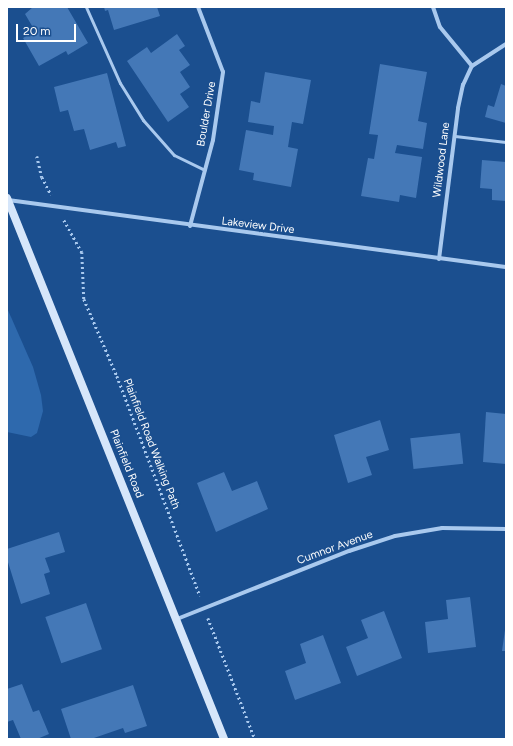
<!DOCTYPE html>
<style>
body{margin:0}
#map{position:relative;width:513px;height:746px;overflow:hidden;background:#1b4f8f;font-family:Figtree,sans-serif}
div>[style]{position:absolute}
.green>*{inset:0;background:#2e69ad}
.building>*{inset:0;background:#4478b7;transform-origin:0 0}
.path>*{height:2.5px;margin-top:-1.25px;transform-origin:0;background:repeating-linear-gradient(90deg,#a9c9ee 0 2px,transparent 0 5px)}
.lane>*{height:3px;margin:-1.5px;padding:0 1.5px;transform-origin:1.5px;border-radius:1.5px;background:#a9c9ee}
.street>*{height:4px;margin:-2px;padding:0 2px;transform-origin:2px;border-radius:2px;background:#a9c9ee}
.secondary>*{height:8px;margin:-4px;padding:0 4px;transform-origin:4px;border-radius:4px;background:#d6e6fa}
span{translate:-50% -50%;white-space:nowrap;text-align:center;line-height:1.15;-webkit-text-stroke:3px #1b4f8f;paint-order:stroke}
.street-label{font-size:11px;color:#fff}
.frame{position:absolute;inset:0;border:8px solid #fff;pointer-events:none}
.scale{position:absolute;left:16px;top:24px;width:60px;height:18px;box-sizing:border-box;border:2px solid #fff;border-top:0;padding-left:5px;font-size:12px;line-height:14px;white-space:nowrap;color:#fff;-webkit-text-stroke:3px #1b4f8f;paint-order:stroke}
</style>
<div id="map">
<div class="green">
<i style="clip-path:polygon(7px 308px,33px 367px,41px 395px,43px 411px,37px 433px,31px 437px,7px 432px)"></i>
</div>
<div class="building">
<i style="clip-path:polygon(33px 7px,67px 7px,88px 43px,68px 55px,66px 51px,39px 66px,23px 38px,35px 31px,25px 14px)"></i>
<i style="clip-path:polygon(104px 7px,157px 7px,160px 16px,114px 30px,108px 10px,105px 11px)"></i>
<i style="clip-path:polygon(177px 34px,185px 46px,179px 50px,190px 65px,180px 72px,190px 87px,180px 94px,189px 107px,168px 122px,127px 61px,147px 47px,151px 53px)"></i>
<i style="clip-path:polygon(380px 64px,427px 72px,418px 121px,427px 123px,423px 149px,397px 145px,395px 153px,422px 157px,416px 198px,400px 195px,399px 202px,361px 196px,368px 158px,374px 159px,378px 135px,369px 134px)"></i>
<i style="clip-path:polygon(265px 72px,311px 80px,303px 124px,292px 122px,288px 147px,298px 149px,291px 187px,253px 180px,254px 173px,239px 170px,246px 130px,273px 135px,274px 126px,248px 122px,251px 101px,260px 103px)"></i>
<i style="clip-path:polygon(107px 73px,126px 146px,118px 148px,116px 142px,90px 150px,84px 129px,74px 131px,68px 110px,60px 112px,54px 87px)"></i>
<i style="clip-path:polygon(501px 84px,506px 86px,506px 123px,485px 117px,488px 105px,494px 107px)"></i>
<i style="clip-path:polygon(482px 160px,506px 162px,506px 201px,492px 200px,492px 189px,480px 188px)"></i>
<i style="clip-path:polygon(486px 412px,506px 414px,506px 464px,483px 462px)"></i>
<i style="clip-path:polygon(380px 420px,389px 450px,366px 457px,372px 475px,348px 483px,334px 435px)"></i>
<i style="left:460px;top:433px;width:31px;height:50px;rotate:84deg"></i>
<i style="clip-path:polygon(224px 472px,232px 491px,257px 481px,268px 509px,216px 532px,197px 483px)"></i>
<i style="clip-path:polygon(59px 532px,65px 552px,45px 558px,50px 572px,44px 574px,50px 594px,21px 604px,7px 559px,7px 549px)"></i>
<i style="clip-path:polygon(470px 597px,476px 647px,428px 653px,425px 622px,448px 619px,446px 600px)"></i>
<i style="left:86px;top:603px;width:49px;height:43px;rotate:71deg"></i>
<i style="clip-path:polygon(384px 611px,402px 658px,357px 676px,346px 647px,368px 638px,361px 620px)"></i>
<i style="clip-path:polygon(505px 630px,506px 630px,506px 651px,502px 651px)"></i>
<i style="clip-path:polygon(323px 635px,341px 683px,295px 700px,285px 671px,306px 663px,300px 644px)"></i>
<i style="clip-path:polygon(22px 684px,33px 712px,39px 710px,49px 734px,37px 739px,21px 739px,13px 720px,7px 722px,7px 689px)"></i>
<i style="clip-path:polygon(133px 685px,147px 726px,125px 733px,123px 728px,91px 739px,71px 739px,61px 709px)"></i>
</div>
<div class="path">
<i style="left:37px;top:156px;width:22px;rotate:77deg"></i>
<i style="left:42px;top:177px;width:20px;rotate:63deg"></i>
<i style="left:64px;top:220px;width:37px;rotate:61deg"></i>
<i style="left:82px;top:252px;width:47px;rotate:87.6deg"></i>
<i style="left:84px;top:299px;width:84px;rotate:66.8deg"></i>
<i style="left:117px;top:376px;width:235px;rotate:69.3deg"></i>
<i style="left:208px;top:618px;width:130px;rotate:68.8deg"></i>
</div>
<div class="lane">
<i style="left:86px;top:7px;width:83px;rotate:65.9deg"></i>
<i style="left:120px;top:83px;width:44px;rotate:58.1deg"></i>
<i style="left:143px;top:120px;width:47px;rotate:48.5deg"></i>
<i style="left:174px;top:155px;width:34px;rotate:26deg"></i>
<i style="left:455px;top:136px;width:51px;rotate:6.7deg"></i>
</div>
<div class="street">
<i style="left:433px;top:7px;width:21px;rotate:71deg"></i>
<i style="left:440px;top:27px;width:50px;rotate:50.6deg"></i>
<i style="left:8px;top:200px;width:502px;rotate:7.66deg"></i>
<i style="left:190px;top:226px;width:89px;rotate:-75deg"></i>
<i style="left:213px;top:140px;width:69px;rotate:-81.6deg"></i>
<i style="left:223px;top:72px;width:70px;rotate:-111deg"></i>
<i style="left:439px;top:259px;width:152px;rotate:-82.8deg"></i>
<i style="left:458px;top:108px;width:24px;rotate:-78deg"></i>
<i style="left:463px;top:85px;width:21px;rotate:-65deg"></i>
<i style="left:472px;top:66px;width:40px;rotate:-32.9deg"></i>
<i style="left:177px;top:619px;width:185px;rotate:-21.6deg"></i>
<i style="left:349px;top:551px;width:48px;rotate:-18.1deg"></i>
<i style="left:395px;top:536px;width:48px;rotate:-9.7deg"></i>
<i style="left:442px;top:528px;width:64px;rotate:0.9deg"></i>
</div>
<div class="secondary">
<i style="left:7px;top:198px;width:583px;rotate:68.14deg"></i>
</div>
<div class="street-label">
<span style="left:207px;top:114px;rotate:-80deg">Boulder Drive</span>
<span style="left:442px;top:160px;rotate:-83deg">Wildwood Lane</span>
<span style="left:258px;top:226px;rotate:7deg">Lakeview Drive</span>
<span style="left:151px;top:444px;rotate:69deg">Plainfield Road Walking Path</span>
<span style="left:126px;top:464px;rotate:68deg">Plainfield Road</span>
<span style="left:335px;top:548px;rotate:-20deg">Cumnor Avenue</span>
</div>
<div class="frame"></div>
<div class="scale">20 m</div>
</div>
